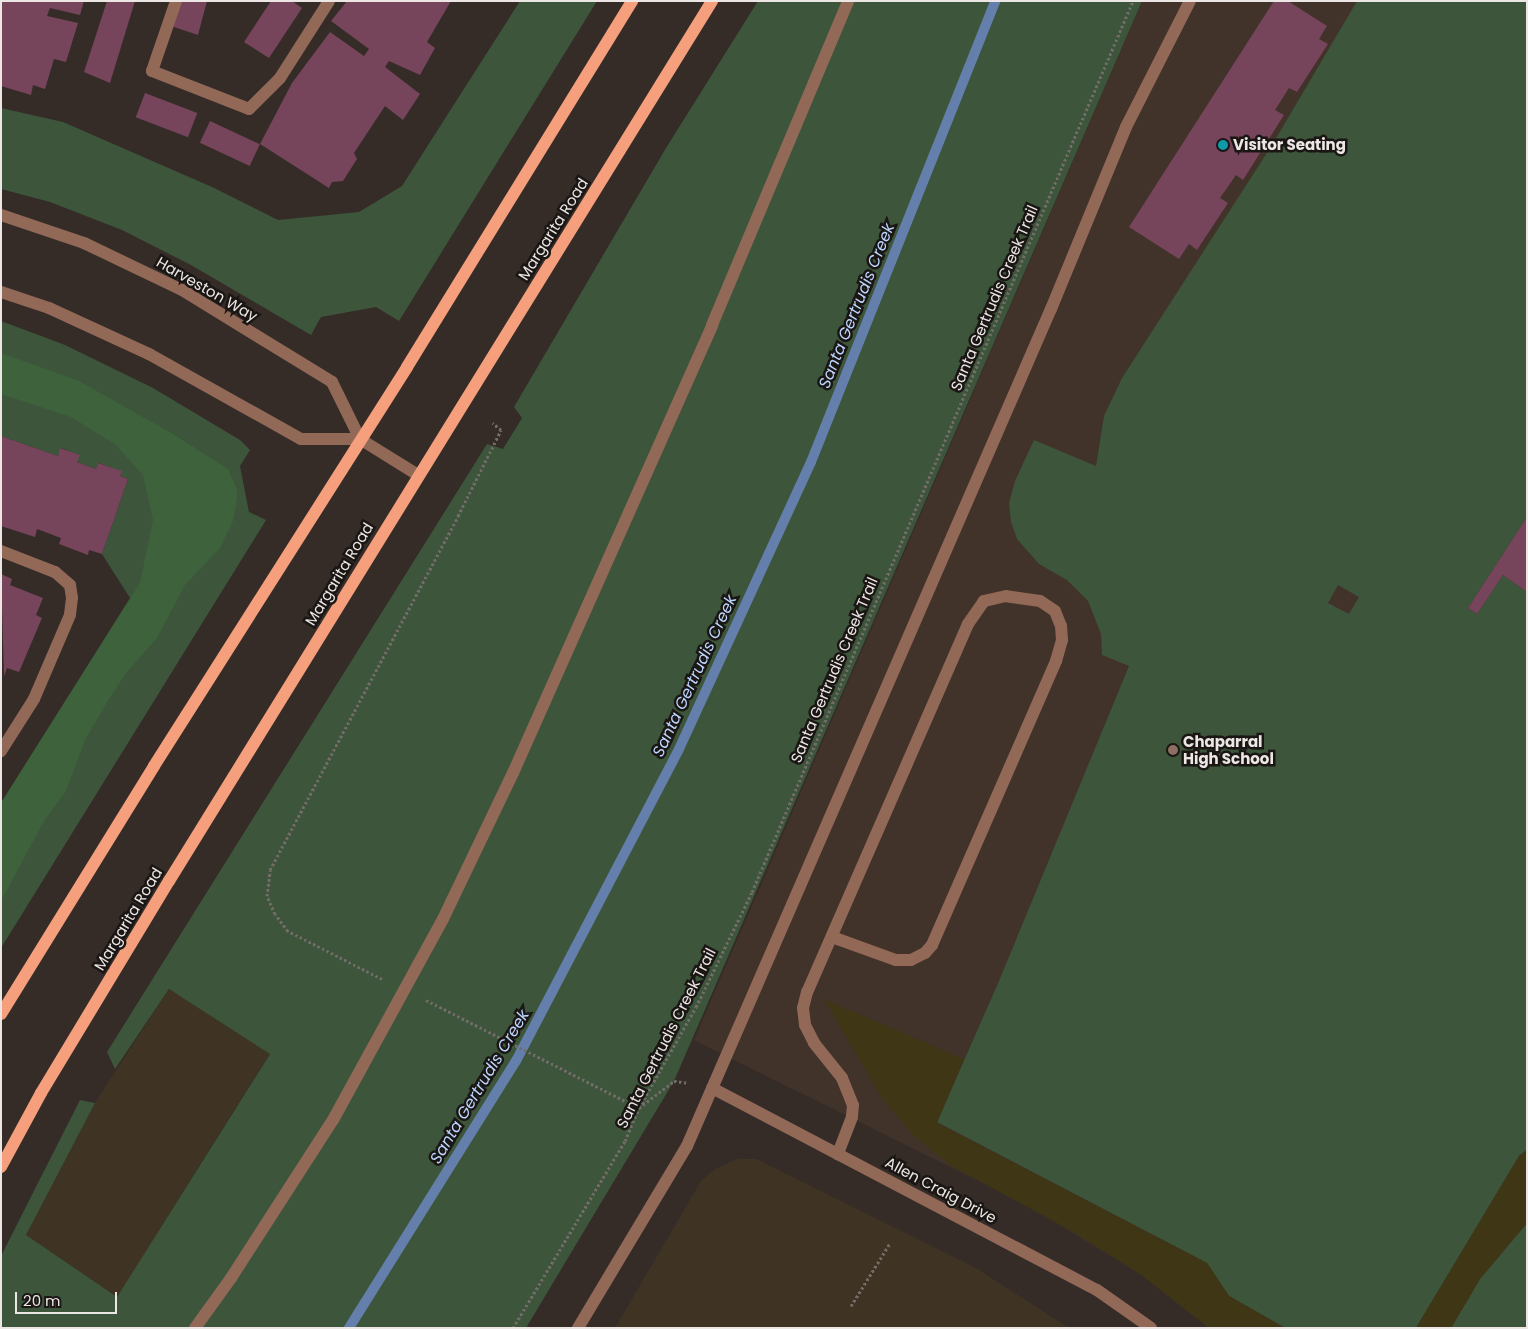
<!DOCTYPE html>
<style>
body{margin:0}
#map{position:relative;width:1528px;height:1329px;overflow:hidden;background:#352c28;font-family:Poppins,sans-serif}
div>[style]{position:absolute}
.built>*{inset:0;background:#41322a}
.industrial>*{inset:0;background:#3f3424}
.green>*{inset:0;background:#3c553b}
.forest>*{inset:0;background:#3e633c}
.sand>*{inset:0;background:#3e3615}
.stream>*{height:10px;margin:-5px;padding:0 5px;transform-origin:5px;border-radius:5px;background:#657fac}
.building>*{inset:0;background:#76445b;transform-origin:0 0}
.path>*{height:3px;margin-top:-1.5px;transform-origin:0;background:repeating-linear-gradient(90deg,#736c68 0 2.5px,transparent 0 5px)}
.minor>*{height:12px;margin:-6px;padding:0 6px;transform-origin:6px;border-radius:6px;background:#926857}
.major>*{height:12px;margin:-6px;padding:0 6px;transform-origin:6px;border-radius:6px;background:#f69f7c}
.dots>*{width:14px;height:14px;translate:-50% -50%;box-sizing:border-box;border:2px solid #1a1614;border-radius:50%}
span{translate:-50% -50%;white-space:nowrap;text-align:center;line-height:1.15;-webkit-text-stroke:5px #1a1614;paint-order:stroke}
.poi-label{font-size:15px;color:#ece7e4;font-weight:700}
.left{translate:0 -50%;text-align:left}
.street-label{font-size:15px;color:#ece7e4}
.water-label{font-size:16px;color:#bdd6ff;font-style:italic}
.frame{position:absolute;inset:0;border:2px solid #ece7e4;pointer-events:none}
.scale{position:absolute;left:15px;top:1292px;width:102px;height:22px;box-sizing:border-box;border:2px solid #ece7e4;border-top:0;padding-left:6px;font-size:15px;line-height:18px;white-space:nowrap;color:#ece7e4;-webkit-text-stroke:4px #1a1614;paint-order:stroke}
</style>
<div id="map">
<div class="built">
<i style="clip-path:polygon(1142px 1px,1527px 1px,1527px 1328px,1209px 1328px,1140px 1274px,1027px 1205px,694px 1040px)"></i>
</div>
<div class="industrial">
<i style="clip-path:polygon(169px 989px,270px 1053px,117px 1297px,26px 1235px,95px 1103px)"></i>
<i style="clip-path:polygon(737px 1159px,756px 1159px,974px 1267px,1069px 1328px,615px 1328px,701px 1181px,715px 1169px)"></i>
</div>
<div class="green">
<i style="clip-path:polygon(520px 1px,597px 1px,399px 321px,376px 307px,321px 317px,311px 335px,191px 265px,122px 230px,50px 202px,1px 189px,1px 108px,63px 122px,212px 187px,278px 220px,359px 212px,402px 186px)"></i>
<i style="clip-path:polygon(758px 1px,1142px 1px,674px 1081px,526px 1328px,1px 1328px,1px 1256px,80px 1100px,95px 1103px,26px 1235px,117px 1297px,270px 1054px,169px 989px,115px 1069px,107px 1052px,487px 444px,503px 449px,522px 418px,514px 407px,666px 148px)"></i>
<i style="clip-path:polygon(evenodd,1357px 1px,1527px 1px,1527px 517px,1468px 608px,1477px 614px,1503px 575px,1527px 592px,1527px 1150px,1519px 1156px,1416px 1328px,1285px 1328px,1229px 1296px,1207px 1263px,937px 1122px,999px 981px,1129px 666px,1102px 655px,1101px 634px,1088px 601px,1067px 580px,1039px 564px,1017px 539px,1011px 522px,1009px 503px,1015px 481px,1034px 440px,1096px 466px,1104px 416px,1122px 378px,1272px 145px,1357px 1px,1338px 585px,1359px 597px,1349px 614px,1328px 603px,1338px 585px)"></i>
<i style="clip-path:polygon(1px 321px,65px 345px,153px 388px,240px 440px,250px 450px,240px 466px,249px 512px,266px 520px,1px 948px,1px 803px,130px 598px,102px 554px,128px 479px,120px 476px,121px 471px,99px 463px,96px 469px,77px 462px,79px 455px,61px 448px,58px 456px,1px 436px)"></i>
<i style="clip-path:polygon(1527px 1223px,1527px 1328px,1451px 1328px,1480px 1279px)"></i>
</div>
<div class="forest">
<i style="clip-path:polygon(1px 353px,79px 381px,173px 434px,228px 469px,237px 489px,237px 499px,233px 521px,220px 548px,185px 585px,157px 638px,126px 673px,106px 704px,85px 740px,66px 791px,44px 821px,1px 901px,1px 803px,140px 583px,153px 520px,143px 475px,115px 444px,71px 417px,1px 394px)"></i>
</div>
<div class="sand">
<i style="clip-path:polygon(824px 999px,964px 1059px,937px 1123px,1207px 1263px,1229px 1296px,1285px 1328px,1209px 1328px,1140px 1274px,1077px 1234px,950px 1165px,915px 1137px,881px 1097px)"></i>
<i style="clip-path:polygon(1527px 1150px,1527px 1223px,1480px 1279px,1451px 1328px,1416px 1328px,1519px 1156px)"></i>
</div>
<div class="stream">
<i style="left:349px;top:1328px;width:315px;rotate:-58deg"></i>
<i style="left:516px;top:1061px;width:352px;rotate:-62.4deg"></i>
<i style="left:679px;top:749px;width:316px;rotate:-65.3deg"></i>
<i style="left:811px;top:462px;width:496px;rotate:-68.2deg"></i>
</div>
<div class="building">
<i style="clip-path:polygon(1px 1px,84px 1px,80px 15px,50px 8px,47px 16px,78px 23px,66px 62px,54px 59px,45px 89px,33px 85px,31px 95px,1px 86px)"></i>
<i style="clip-path:polygon(107px 1px,135px 1px,110px 83px,84px 72px)"></i>
<i style="clip-path:polygon(177px 1px,207px 1px,198px 35px,168px 25px)"></i>
<i style="clip-path:polygon(271px 1px,292px 1px,302px 8px,269px 58px,244px 42px)"></i>
<i style="clip-path:polygon(347px 1px,451px 1px,427px 42px,435px 48px,420px 75px,389px 61px,385px 67px,420px 94px,403px 120px,385px 106px,354px 153px,357px 159px,343px 181px,332px 182px,329px 188px,260px 144px,292px 83px,330px 32px,364px 56px,369px 49px,331px 21px)"></i>
<i style="clip-path:polygon(1274px 1px,1288px 1px,1327px 26px,1319px 39px,1328px 44px,1297px 92px,1289px 88px,1275px 110px,1284px 115px,1243px 180px,1236px 175px,1220px 198px,1228px 203px,1197px 250px,1189px 244px,1179px 259px,1129px 227px)"></i>
<i style="left:145px;top:93px;width:56px;height:26px;rotate:21deg"></i>
<i style="left:210px;top:121px;width:55px;height:24px;rotate:25deg"></i>
<i style="clip-path:polygon(1px 436px,58px 456px,60px 448px,80px 455px,77px 462px,96px 469px,98px 463px,122px 471px,120px 476px,128px 479px,102px 554px,89px 550px,88px 555px,59px 544px,61px 538px,37px 529px,35px 537px,1px 526px)"></i>
<i style="clip-path:polygon(1527px 517px,1527px 592px,1503px 575px,1477px 614px,1468px 608px)"></i>
<i style="clip-path:polygon(1px 574px,12px 579px,10px 585px,43px 598px,36px 615px,42px 618px,19px 672px,7px 668px,4px 676px)"></i>
</div>
<div class="path">
<i style="left:382px;top:979px;width:106px;rotate:-152.9deg"></i>
<i style="left:288px;top:931px;width:21px;rotate:-127deg"></i>
<i style="left:275px;top:914px;width:20px;rotate:-114deg"></i>
<i style="left:267px;top:896px;width:26px;rotate:-83deg"></i>
<i style="left:270px;top:870px;width:401px;rotate:-62deg"></i>
<i style="left:458px;top:516px;width:96px;rotate:-63.4deg"></i>
<i style="left:501px;top:430px;width:11px;rotate:-139deg"></i>
<i style="left:426px;top:1000px;width:239px;rotate:26.9deg"></i>
<i style="left:639px;top:1108px;width:44px;rotate:-37.6deg"></i>
<i style="left:674px;top:1081px;width:15px;rotate:8deg"></i>
<i style="left:851px;top:1306px;width:74px;rotate:-58.2deg"></i>
<i style="left:513px;top:1328px;width:218px;rotate:-59.1deg"></i>
<i style="left:625px;top:1141px;width:36px;rotate:-67deg"></i>
<i style="left:639px;top:1108px;width:116px;rotate:-60.6deg"></i>
<i style="left:696px;top:1007px;width:128px;rotate:-64deg"></i>
<i style="left:752px;top:892px;width:969px;rotate:-66.85deg"></i>
</div>
<div class="minor">
<i style="left:176px;top:1px;width:74px;rotate:108.9deg"></i>
<i style="left:152px;top:71px;width:104px;rotate:21.4deg"></i>
<i style="left:249px;top:109px;width:44px;rotate:-45deg"></i>
<i style="left:280px;top:78px;width:91px;rotate:-57.5deg"></i>
<i style="left:1px;top:215px;width:88px;rotate:18.6deg"></i>
<i style="left:84px;top:243px;width:109px;rotate:25.6deg"></i>
<i style="left:182px;top:290px;width:176px;rotate:31.5deg"></i>
<i style="left:332px;top:382px;width:64px;rotate:63.8deg"></i>
<i style="left:1px;top:292px;width:51px;rotate:18.4deg"></i>
<i style="left:49px;top:308px;width:110px;rotate:24.7deg"></i>
<i style="left:149px;top:354px;width:174px;rotate:29.2deg"></i>
<i style="left:301px;top:439px;width:59px"></i>
<i style="left:360px;top:439px;width:68px;rotate:31.8deg"></i>
<i style="left:1px;top:551px;width:58px;rotate:21.3deg"></i>
<i style="left:55px;top:572px;width:20px;rotate:41deg"></i>
<i style="left:70px;top:585px;width:13px;rotate:81deg"></i>
<i style="left:72px;top:598px;width:17px;rotate:97deg"></i>
<i style="left:70px;top:615px;width:91px;rotate:113.2deg"></i>
<i style="left:34px;top:699px;width:62px;rotate:122.4deg"></i>
<i style="left:832px;top:937px;width:68px;rotate:19.8deg"></i>
<i style="left:896px;top:960px;width:15px"></i>
<i style="left:911px;top:960px;width:16px;rotate:-27deg"></i>
<i style="left:925px;top:953px;width:11px;rotate:-49deg"></i>
<i style="left:932px;top:945px;width:310px;rotate:-66.4deg"></i>
<i style="left:1056px;top:661px;width:22px;rotate:-74deg"></i>
<i style="left:1062px;top:640px;width:14px;rotate:-94deg"></i>
<i style="left:1061px;top:626px;width:16px;rotate:-112deg"></i>
<i style="left:1055px;top:611px;width:18px;rotate:-146deg"></i>
<i style="left:1040px;top:601px;width:34px;rotate:-172deg"></i>
<i style="left:1006px;top:596px;width:23px;rotate:167deg"></i>
<i style="left:984px;top:601px;width:28px;rotate:125deg"></i>
<i style="left:968px;top:624px;width:402px;rotate:113.6deg"></i>
<i style="left:807px;top:992px;width:16px;rotate:104deg"></i>
<i style="left:803px;top:1008px;width:17px;rotate:83deg"></i>
<i style="left:805px;top:1025px;width:20px;rotate:63deg"></i>
<i style="left:814px;top:1043px;width:45px;rotate:51.3deg"></i>
<i style="left:842px;top:1078px;width:29px;rotate:68deg"></i>
<i style="left:853px;top:1105px;width:12px;rotate:95deg"></i>
<i style="left:852px;top:1117px;width:40px;rotate:111deg"></i>
<i style="left:712px;top:1088px;width:435px;rotate:27.7deg"></i>
<i style="left:1097px;top:1290px;width:66px;rotate:35.1deg"></i>
<i style="left:195px;top:1328px;width:62px;rotate:-54.2deg"></i>
<i style="left:231px;top:1278px;width:188px;rotate:-57.2deg"></i>
<i style="left:333px;top:1120px;width:229px;rotate:-61.3deg"></i>
<i style="left:443px;top:919px;width:162px;rotate:-64.4deg"></i>
<i style="left:513px;top:773px;width:490px;rotate:-66deg"></i>
<i style="left:712px;top:325px;width:351px;rotate:-67.2deg"></i>
<i style="left:578px;top:1328px;width:212px;rotate:-59.1deg"></i>
<i style="left:687px;top:1146px;width:913px;rotate:-66.5deg"></i>
<i style="left:1051px;top:309px;width:197px;rotate:-67.6deg"></i>
<i style="left:1126px;top:127px;width:141px;rotate:-63.1deg"></i>
</div>
<div class="major">
<i style="left:1px;top:1014px;width:291px;rotate:-58.3deg"></i>
<i style="left:154px;top:766px;width:472px;rotate:-57.6deg"></i>
<i style="left:407px;top:367px;width:430px;rotate:-58.4deg"></i>
<i style="left:1px;top:1167px;width:84px;rotate:-61.6deg"></i>
<i style="left:41px;top:1093px;width:248px;rotate:-58.9deg"></i>
<i style="left:169px;top:881px;width:1034px;rotate:-58.32deg"></i>
</div>
<div class="dots">
<i style="left:1223px;top:145px;background:#0f9aa8"></i>
<i style="left:1173px;top:750px;background:#8d6e63"></i>
</div>
<div class="poi-label">
<span class="left" style="left:1233px;top:145px">Visitor Seating</span>
<span class="left" style="left:1183px;top:750px">Chaparral<br>High School</span>
</div>
<div class="street-label">
<span style="left:553px;top:229px;rotate:-58deg">Margarita Road</span>
<span style="left:207px;top:289px;rotate:30deg">Harveston Way</span>
<span style="left:994px;top:298px;rotate:-67deg">Santa Gertrudis Creek Trail</span>
<span style="left:339px;top:574px;rotate:-59deg">Margarita Road</span>
<span style="left:834px;top:670px;rotate:-67deg">Santa Gertrudis Creek Trail</span>
<span style="left:128px;top:919px;rotate:-59deg">Margarita Road</span>
<span style="left:666px;top:1038px;rotate:-63deg">Santa Gertrudis Creek Trail</span>
<span style="left:941px;top:1190px;rotate:28deg">Allen Craig Drive</span>
</div>
<div class="water-label">
<span style="left:857px;top:306px;rotate:-68deg">Santa Gertrudis Creek</span>
<span style="left:695px;top:676px;rotate:-65deg">Santa Gertrudis Creek</span>
<span style="left:480px;top:1087px;rotate:-59deg">Santa Gertrudis Creek</span>
</div>
<div class="frame"></div>
<div class="scale">20 m</div>
</div>
